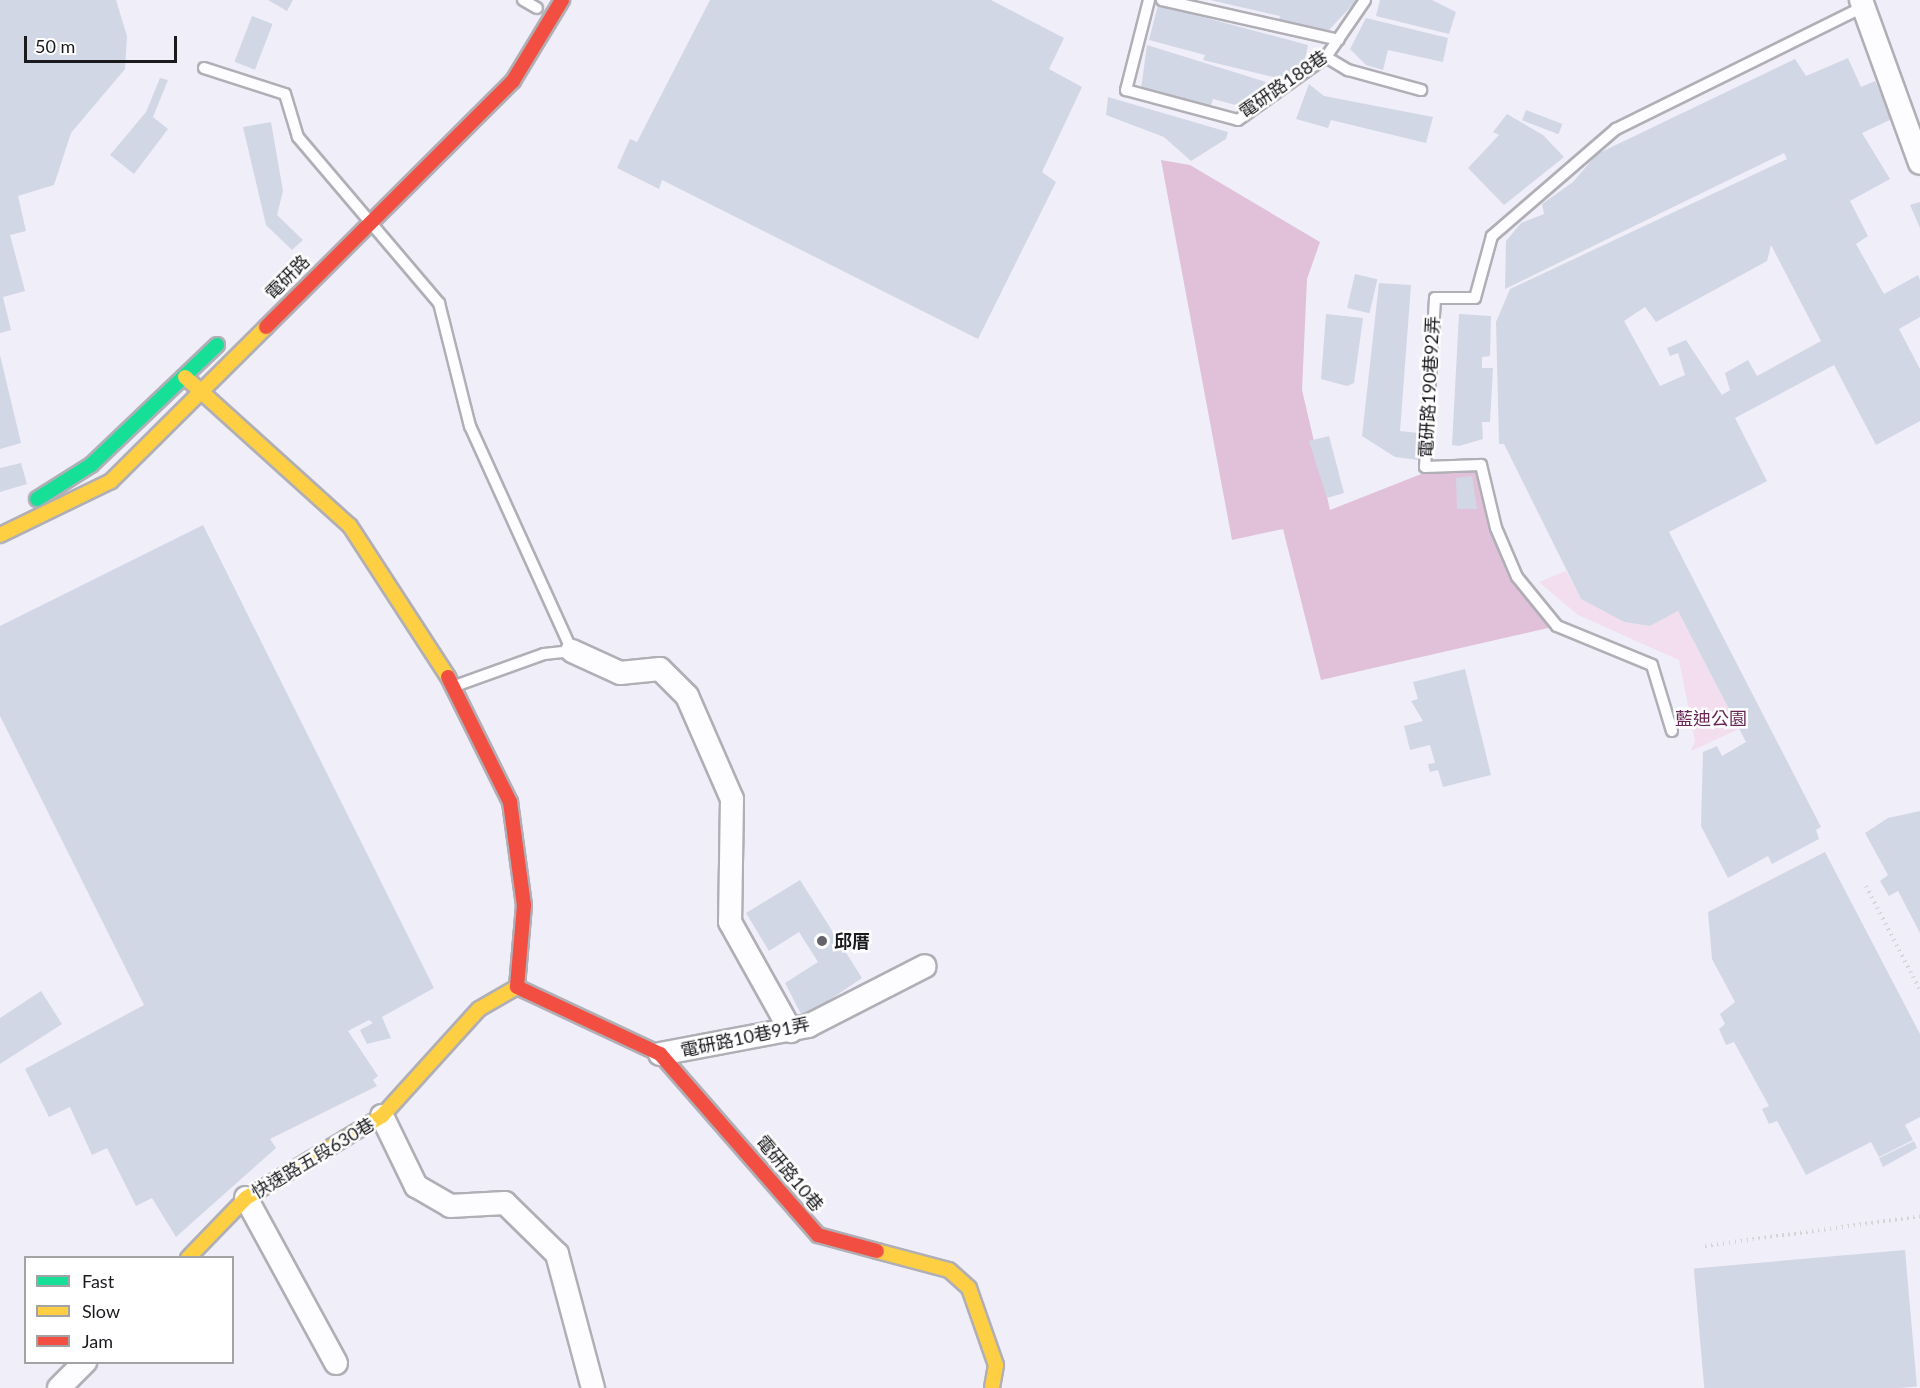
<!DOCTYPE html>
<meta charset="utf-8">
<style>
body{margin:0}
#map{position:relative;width:1920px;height:1388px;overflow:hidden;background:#f0eef8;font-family:Lato,"Noto Sans TC",sans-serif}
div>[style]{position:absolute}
.green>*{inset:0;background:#f2deee}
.forest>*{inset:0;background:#e0c1d9}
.building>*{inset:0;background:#d2d7e6;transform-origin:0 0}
.path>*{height:4px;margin-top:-2px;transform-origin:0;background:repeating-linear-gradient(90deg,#d5d4d8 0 1.5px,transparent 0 6px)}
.roads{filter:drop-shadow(2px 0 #b0afb6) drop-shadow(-2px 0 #b0afb6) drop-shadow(0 2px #b0afb6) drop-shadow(0 -2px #b0afb6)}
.lane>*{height:10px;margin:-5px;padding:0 5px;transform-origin:5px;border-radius:5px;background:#fdfcfe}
.street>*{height:22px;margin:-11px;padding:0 11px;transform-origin:11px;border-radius:11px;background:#fdfcfe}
.fast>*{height:14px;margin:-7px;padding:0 7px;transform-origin:7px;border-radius:7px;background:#16e098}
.slow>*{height:14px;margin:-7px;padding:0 7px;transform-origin:7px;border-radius:7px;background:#ffcf43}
.jam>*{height:14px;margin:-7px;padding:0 7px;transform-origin:7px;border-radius:7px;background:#f24e42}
.dots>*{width:16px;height:16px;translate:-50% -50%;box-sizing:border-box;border:3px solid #fff;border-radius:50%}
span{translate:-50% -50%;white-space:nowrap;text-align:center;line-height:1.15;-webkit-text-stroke:5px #fff;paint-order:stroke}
.street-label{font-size:18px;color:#1a1a1f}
.park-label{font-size:18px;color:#682756}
.poi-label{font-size:18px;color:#1a1a1f;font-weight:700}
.left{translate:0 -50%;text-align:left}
.legend{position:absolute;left:24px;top:1256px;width:210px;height:108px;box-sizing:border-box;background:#fff;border:2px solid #a3a3a5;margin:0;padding:8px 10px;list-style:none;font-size:18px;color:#1a1a1f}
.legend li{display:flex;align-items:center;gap:12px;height:30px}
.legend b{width:30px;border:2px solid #a3a3a5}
.scale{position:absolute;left:24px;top:36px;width:153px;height:27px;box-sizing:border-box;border:3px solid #1a1a1f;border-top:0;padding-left:8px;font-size:18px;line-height:21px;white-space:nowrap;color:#1a1a1f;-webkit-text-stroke:4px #fff;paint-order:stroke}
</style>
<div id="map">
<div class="green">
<i style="clip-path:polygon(1566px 571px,1581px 599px,1624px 622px,1650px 626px,1678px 611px,1739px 729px,1691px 751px,1695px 741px,1679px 660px,1578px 615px,1539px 582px)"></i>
</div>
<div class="forest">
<i style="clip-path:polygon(1161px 160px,1190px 165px,1320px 242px,1307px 279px,1302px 390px,1330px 510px,1444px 465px,1481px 465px,1517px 577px,1557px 626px,1321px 680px,1283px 529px,1232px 540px)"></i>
</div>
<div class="building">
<i style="clip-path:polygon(0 0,116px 0,127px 36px,125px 69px,71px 133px,54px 185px,18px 196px,26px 231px,10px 235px,25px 291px,3px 297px,11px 330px,0 333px)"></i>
<i style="clip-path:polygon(268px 0,293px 0,287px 11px)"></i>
<i style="clip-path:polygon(710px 0,991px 0,1064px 38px,1049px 69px,1082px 87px,1042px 172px,1056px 182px,978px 339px,662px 180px,659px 189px,617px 168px,630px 139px,637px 142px)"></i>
<i style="clip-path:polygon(1210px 0,1357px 0,1329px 30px,1278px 23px,1280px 16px)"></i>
<i style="clip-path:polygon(1380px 0,1432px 0,1456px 12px,1449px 34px,1376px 16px)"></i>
<i style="clip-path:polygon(1158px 5px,1308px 45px,1304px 65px,1286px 80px,1203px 60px,1205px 55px,1149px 40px)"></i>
<i style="left:252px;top:16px;width:22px;height:49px;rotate:21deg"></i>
<i style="clip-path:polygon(1366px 18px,1448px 38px,1443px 62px,1388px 50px,1383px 70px,1366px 65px,1350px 49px)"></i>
<i style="clip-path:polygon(1147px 45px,1266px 82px,1264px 91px,1243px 107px,1213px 99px,1210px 108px,1141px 89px)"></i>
<i style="clip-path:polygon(evenodd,1848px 58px,1861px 87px,1875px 81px,1892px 119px,1862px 133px,1890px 179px,1850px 201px,1868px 236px,1856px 244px,1884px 294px,1918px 275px,1920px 280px,1920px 317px,1899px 329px,1920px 369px,1920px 421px,1876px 445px,1834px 365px,1735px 418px,1767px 481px,1669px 532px,1821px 827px,1816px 830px,1819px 839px,1772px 864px,1768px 856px,1728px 878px,1701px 826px,1703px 752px,1717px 746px,1722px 756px,1746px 742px,1678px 611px,1650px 626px,1624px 622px,1581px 599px,1504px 444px,1499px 444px,1496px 322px,1510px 289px,1787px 159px,1784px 153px,1505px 289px,1506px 241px,1521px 223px,1544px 214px,1542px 204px,1573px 182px,1597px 154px,1795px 59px,1806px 76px,1848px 58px,1771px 245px,1821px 341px,1757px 376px,1748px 360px,1725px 373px,1730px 390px,1722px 395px,1686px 340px,1667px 348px,1670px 356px,1678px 353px,1685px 375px,1660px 386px,1624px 321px,1645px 307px,1656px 322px,1767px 261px,1771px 245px)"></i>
<i style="clip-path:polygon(160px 78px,168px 80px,153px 117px,168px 129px,134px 174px,110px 155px,146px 112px)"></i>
<i style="clip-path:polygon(1309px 84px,1324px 96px,1433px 117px,1426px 143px,1331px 120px,1328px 128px,1296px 119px)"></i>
<i style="clip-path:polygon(1108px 97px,1228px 132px,1226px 139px,1191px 161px,1164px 137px,1106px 115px)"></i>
<i style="left:1526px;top:110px;width:39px;height:11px;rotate:21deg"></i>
<i style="clip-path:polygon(1507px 114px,1543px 135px,1564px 157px,1504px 205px,1468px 168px,1499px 135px,1493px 132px)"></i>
<i style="clip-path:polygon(271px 122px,283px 191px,277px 215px,303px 240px,292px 250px,266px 225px,243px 127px)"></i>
<i style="clip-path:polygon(1920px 202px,1920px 228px,1910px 205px)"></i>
<i style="left:1355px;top:274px;width:23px;height:35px;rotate:13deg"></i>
<i style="clip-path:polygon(1379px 283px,1411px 285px,1400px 431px,1419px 433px,1418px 460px,1395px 457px,1362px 436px)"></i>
<i style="clip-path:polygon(1326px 314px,1363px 318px,1354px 383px,1347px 386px,1321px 379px)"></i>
<i style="clip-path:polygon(1459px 314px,1491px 316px,1490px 356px,1482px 357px,1482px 368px,1493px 368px,1490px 422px,1482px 422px,1483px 439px,1459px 446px,1452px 445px)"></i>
<i style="clip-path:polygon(0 355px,21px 443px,0 449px)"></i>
<i style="clip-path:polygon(1329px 436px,1344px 493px,1327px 498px,1309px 441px)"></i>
<i style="clip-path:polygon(21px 463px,27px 484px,0 492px,0 468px)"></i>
<i style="clip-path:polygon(1472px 476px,1477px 509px,1457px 509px,1456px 478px)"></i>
<i style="clip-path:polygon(203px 525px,434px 988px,382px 1017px,391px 1038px,367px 1044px,360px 1030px,373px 1023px,369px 1020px,348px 1031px,378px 1076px,373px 1080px,377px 1086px,270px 1139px,276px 1148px,176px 1237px,152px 1198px,136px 1206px,107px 1148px,92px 1155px,70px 1107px,49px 1117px,25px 1069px,144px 1005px,0 716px,0 626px)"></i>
<i style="clip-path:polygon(1465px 669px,1491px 775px,1443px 787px,1438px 770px,1430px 772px,1428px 764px,1435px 763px,1430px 745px,1410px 750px,1404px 726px,1423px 721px,1411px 701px,1418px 699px,1413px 682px)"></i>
<i style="clip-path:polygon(1920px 811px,1920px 933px,1898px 891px,1889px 896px,1880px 881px,1888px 875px,1865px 833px,1888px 818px)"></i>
<i style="clip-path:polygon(1825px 852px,1920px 1034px,1920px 1117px,1905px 1125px,1913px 1140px,1879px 1157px,1871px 1142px,1806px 1175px,1777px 1121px,1769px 1124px,1762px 1109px,1769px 1106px,1734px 1042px,1726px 1045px,1719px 1029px,1725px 1024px,1720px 1014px,1735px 1002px,1712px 959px,1708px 912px)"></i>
<i style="clip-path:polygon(800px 880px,862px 978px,803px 1018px,785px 983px,818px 962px,799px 932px,769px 951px,746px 913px)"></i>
<i style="clip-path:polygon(41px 991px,62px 1024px,0 1064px,0 1018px)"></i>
<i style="clip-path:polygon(1914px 1141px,1917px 1148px,1883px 1167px,1879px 1158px)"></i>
<i style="left:1905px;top:1250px;width:137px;height:212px;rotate:85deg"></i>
</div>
<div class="path">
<i style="left:1866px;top:886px;width:117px;rotate:62.6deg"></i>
<i style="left:1705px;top:1246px;width:217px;rotate:-7.9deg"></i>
</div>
<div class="roads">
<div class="lane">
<i style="left:523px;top:0;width:16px;rotate:30deg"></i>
<i style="left:1149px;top:0;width:93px;rotate:104.3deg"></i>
<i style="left:1126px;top:90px;width:116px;rotate:15deg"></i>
<i style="left:1238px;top:120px;width:108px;rotate:-35.6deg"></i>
<i style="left:1326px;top:57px;width:69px;rotate:-55.6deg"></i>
<i style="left:1162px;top:0;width:181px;rotate:12.7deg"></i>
<i style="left:1326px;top:57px;width:26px;rotate:31deg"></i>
<i style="left:1348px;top:70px;width:76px;rotate:15.3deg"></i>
<i style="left:204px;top:68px;width:85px;rotate:17.8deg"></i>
<i style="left:285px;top:94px;width:45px;rotate:73.2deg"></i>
<i style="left:298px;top:137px;width:218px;rotate:49.7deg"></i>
<i style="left:439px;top:303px;width:127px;rotate:75.9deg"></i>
<i style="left:470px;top:426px;width:247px;rotate:65.6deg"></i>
<i style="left:572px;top:651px;width:28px;rotate:174deg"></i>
<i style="left:544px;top:654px;width:91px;rotate:160.2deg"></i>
<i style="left:1672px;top:731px;width:69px;rotate:-106.9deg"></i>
<i style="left:1652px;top:665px;width:103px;rotate:-157.7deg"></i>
<i style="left:1557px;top:626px;width:63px;rotate:-129.2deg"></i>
<i style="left:1517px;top:577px;width:53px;rotate:-113.2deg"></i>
<i style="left:1496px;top:528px;width:65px;rotate:-103.4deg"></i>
<i style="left:1481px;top:465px;width:56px;rotate:178deg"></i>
<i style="left:1425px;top:467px;width:169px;rotate:-86.6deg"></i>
<i style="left:1435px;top:298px;width:40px"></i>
<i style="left:1475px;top:298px;width:64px;rotate:-74.7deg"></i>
<i style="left:1492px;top:236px;width:164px;rotate:-40.8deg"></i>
<i style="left:1616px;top:129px;width:275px;rotate:-26.3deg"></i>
</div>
<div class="street">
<i style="left:1861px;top:0;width:173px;rotate:70.1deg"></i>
<i style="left:572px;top:651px;width:53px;rotate:24.6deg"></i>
<i style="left:620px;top:673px;width:40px;rotate:-5.7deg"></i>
<i style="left:660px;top:669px;width:38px;rotate:45deg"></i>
<i style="left:687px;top:696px;width:112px;rotate:66.4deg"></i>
<i style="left:732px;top:799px;width:123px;rotate:90.9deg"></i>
<i style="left:730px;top:922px;width:125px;rotate:60.8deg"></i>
<i style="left:660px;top:1054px;width:151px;rotate:-10.7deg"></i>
<i style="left:808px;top:1026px;width:131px;rotate:-27.1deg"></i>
<i style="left:382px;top:1116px;width:78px;rotate:64.1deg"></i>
<i style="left:416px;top:1186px;width:39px;rotate:30deg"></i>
<i style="left:450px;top:1206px;width:55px;rotate:-3.1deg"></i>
<i style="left:505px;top:1203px;width:73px;rotate:44.4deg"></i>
<i style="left:557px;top:1254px;width:139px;rotate:75deg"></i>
<i style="left:246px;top:1198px;width:188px;rotate:61.4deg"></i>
<i style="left:59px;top:1388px;width:37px;rotate:-45deg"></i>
</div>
<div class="fast">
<i style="left:37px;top:499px;width:64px;rotate:-32.2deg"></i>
<i style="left:91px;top:465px;width:174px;rotate:-43.6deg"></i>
</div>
<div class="slow">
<i style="left:185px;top:377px;width:222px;rotate:42.1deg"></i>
<i style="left:350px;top:526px;width:180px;rotate:57deg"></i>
<i style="left:0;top:535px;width:123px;rotate:-25.9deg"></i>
<i style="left:111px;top:481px;width:218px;rotate:-44.8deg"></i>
<i style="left:877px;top:1251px;width:74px;rotate:14.8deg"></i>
<i style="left:949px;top:1270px;width:27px;rotate:42deg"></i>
<i style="left:969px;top:1288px;width:82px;rotate:70.7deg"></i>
<i style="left:996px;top:1365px;width:23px;rotate:100deg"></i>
<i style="left:188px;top:1258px;width:83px;rotate:-46deg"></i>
<i style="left:246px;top:1198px;width:159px;rotate:-31.1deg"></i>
<i style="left:382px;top:1116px;width:144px;rotate:-47.8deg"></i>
<i style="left:479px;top:1009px;width:44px;rotate:-30.1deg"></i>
</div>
<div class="jam">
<i style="left:266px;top:327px;width:349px;rotate:-44.9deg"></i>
<i style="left:513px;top:81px;width:95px;rotate:-58.8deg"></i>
<i style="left:448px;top:677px;width:140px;rotate:63.6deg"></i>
<i style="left:510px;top:802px;width:104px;rotate:82.3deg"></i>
<i style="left:524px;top:905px;width:82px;rotate:94.9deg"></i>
<i style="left:517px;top:987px;width:158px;rotate:25.1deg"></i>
<i style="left:660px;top:1054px;width:240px;rotate:48.9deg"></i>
<i style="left:818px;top:1235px;width:61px;rotate:15.2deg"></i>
</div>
</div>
<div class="dots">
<i style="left:822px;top:941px;background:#65646b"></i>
</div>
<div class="street-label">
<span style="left:1283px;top:84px;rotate:-35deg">電研路188巷</span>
<span style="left:287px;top:277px;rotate:-45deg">電研路</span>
<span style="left:1429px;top:387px;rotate:-87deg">電研路190巷92弄</span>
<span style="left:745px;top:1037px;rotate:-12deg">電研路10巷91弄</span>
<span style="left:313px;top:1158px;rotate:-31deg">快速路五段630巷</span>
<span style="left:790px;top:1173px;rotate:50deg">電研路10巷</span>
</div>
<div class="park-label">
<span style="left:1711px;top:718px">藍迪公園</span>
</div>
<div class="poi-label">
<span class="left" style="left:834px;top:941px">邱厝</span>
</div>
<ul class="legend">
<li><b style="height:8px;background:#16e098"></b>Fast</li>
<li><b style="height:8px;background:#ffcf43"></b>Slow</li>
<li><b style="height:8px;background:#f24e42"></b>Jam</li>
</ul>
<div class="scale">50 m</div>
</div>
